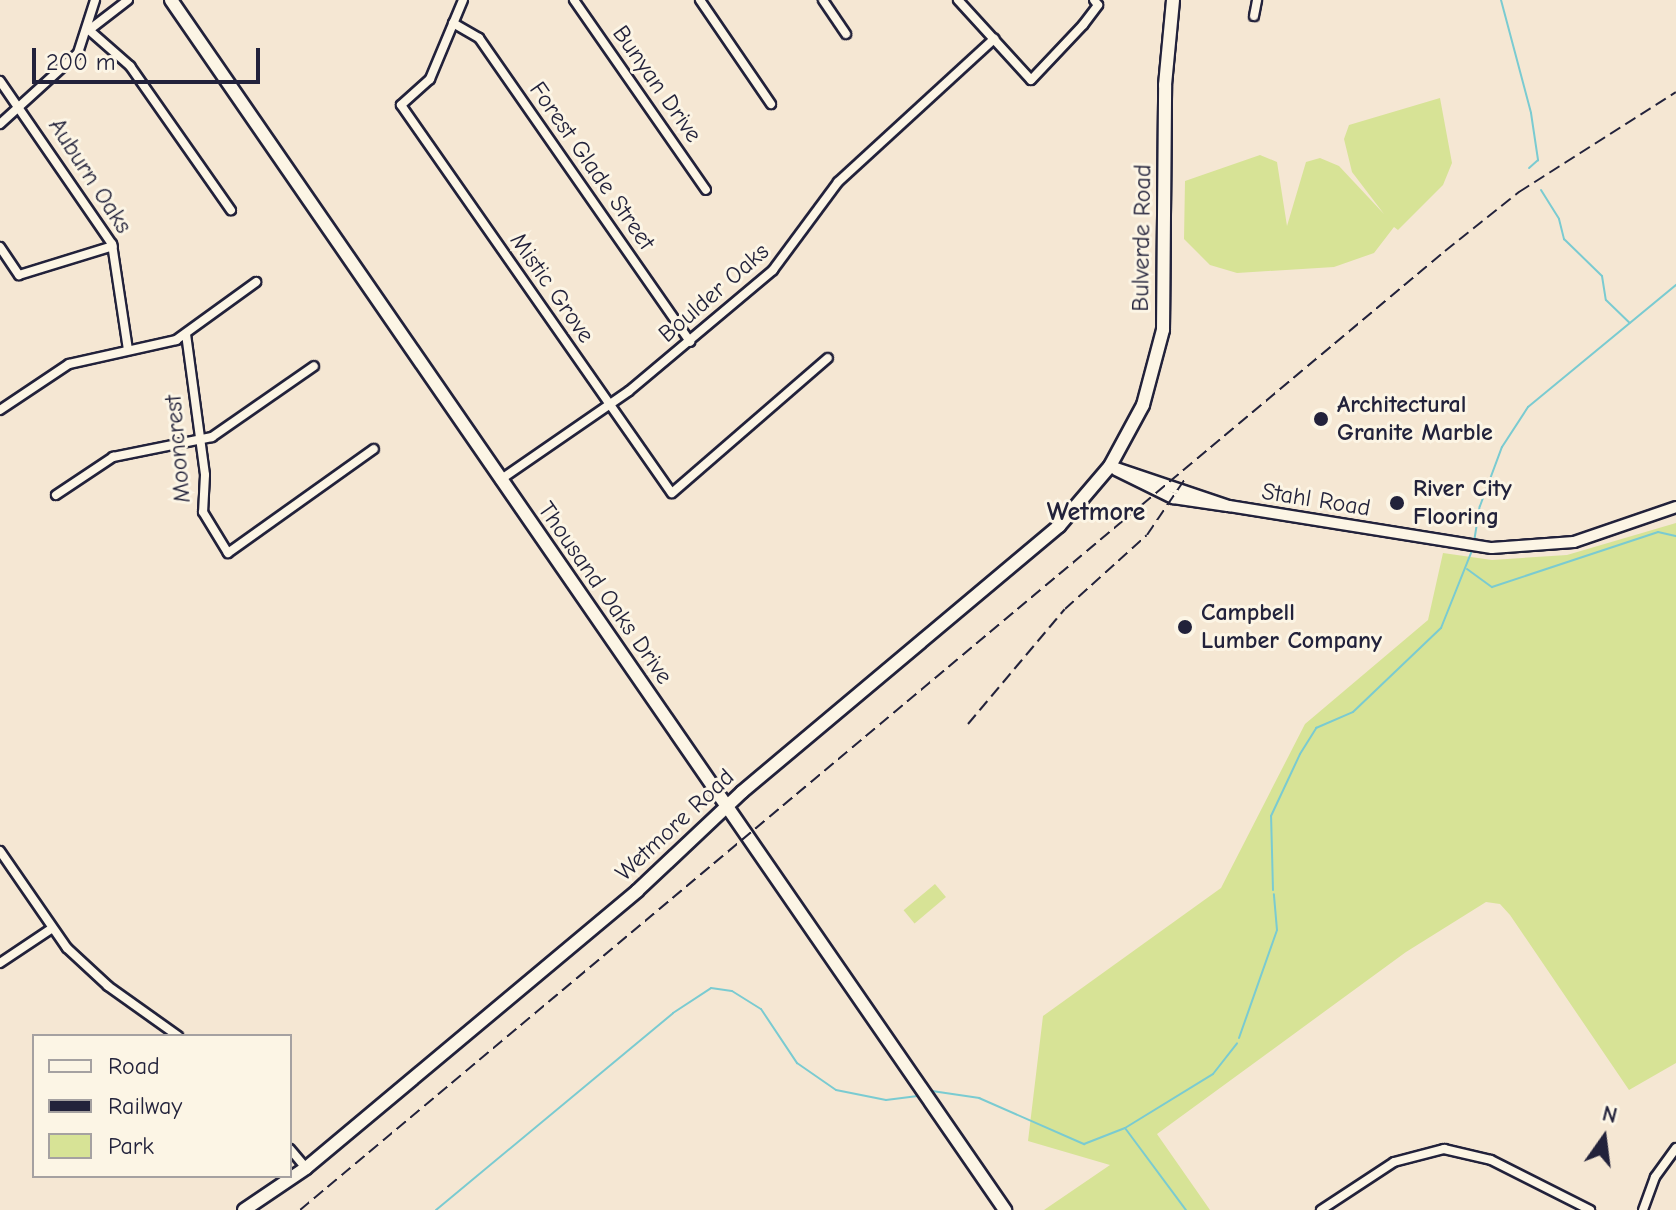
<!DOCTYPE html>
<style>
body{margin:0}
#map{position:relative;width:1676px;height:1210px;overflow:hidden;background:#f5e7d3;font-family:"Comic Neue",sans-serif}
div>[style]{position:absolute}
.green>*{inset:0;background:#d7e396;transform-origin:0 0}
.stream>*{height:2px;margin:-1px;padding:0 1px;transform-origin:1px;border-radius:1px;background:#7acbd1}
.roads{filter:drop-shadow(2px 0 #22223b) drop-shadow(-2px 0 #22223b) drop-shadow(0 2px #22223b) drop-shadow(0 -2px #22223b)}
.minor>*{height:8px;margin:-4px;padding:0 4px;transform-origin:4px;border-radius:4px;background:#fcf5e5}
.tertiary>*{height:10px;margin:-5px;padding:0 5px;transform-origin:5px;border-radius:5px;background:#fcf5e5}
.secondary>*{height:12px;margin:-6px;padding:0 6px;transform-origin:6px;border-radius:6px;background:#fcf5e5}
.rail>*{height:2px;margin-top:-1px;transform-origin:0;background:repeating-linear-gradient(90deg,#22223b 0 12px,transparent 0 18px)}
.dots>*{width:22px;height:22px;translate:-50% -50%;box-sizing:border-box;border:4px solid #fcf5e5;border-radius:50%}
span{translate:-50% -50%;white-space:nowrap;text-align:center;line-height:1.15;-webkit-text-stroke:6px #fcf5e5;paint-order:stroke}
.street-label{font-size:24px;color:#22223b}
.poi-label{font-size:24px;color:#22223b;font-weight:700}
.left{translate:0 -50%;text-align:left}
.neighbourhood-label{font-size:26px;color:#22223b;font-weight:700}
.legend{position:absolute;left:32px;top:1034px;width:260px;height:144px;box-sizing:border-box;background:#fcf5e5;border:2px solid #a5a1a1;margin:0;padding:10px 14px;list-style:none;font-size:24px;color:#22223b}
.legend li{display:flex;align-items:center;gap:16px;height:40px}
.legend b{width:40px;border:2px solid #a5a1a1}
.north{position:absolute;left:1564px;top:1098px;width:80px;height:80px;-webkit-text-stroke:6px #fcf5e5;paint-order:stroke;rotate:14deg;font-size:22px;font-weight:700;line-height:32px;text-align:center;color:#22223b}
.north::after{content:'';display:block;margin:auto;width:28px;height:36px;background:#22223b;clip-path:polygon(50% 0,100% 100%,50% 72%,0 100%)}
.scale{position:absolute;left:32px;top:48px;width:228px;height:36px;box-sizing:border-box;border:4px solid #22223b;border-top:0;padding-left:10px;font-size:24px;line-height:28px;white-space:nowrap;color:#22223b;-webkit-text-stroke:6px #fcf5e5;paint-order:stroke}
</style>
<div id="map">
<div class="green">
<i style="clip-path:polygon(1440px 98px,1452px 163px,1443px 185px,1398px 230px,1394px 227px,1374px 253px,1334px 267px,1237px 273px,1210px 265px,1184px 239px,1185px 181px,1260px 155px,1277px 162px,1287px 226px,1306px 162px,1320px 158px,1339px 166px,1384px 214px,1352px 172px,1344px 139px,1349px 125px)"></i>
<i style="clip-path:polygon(1676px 523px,1676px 1063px,1629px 1090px,1510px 915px,1500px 904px,1486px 902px,1406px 952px,1157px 1134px,1210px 1210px,1044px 1210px,1110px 1165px,1028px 1141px,1043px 1016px,1221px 888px,1305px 724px,1428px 620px,1443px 553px,1492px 560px,1567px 555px)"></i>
<i style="left:935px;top:884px;width:17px;height:41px;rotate:50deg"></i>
</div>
<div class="stream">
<i style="left:1501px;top:0;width:117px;rotate:75.1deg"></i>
<i style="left:1531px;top:113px;width:48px;rotate:81.5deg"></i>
<i style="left:1538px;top:160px;width:12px;rotate:138deg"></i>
<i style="left:1541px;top:190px;width:34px;rotate:58deg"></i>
<i style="left:1559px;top:219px;width:21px;rotate:76deg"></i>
<i style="left:1564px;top:239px;width:53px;rotate:44.2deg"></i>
<i style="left:1602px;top:276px;width:24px;rotate:81deg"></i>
<i style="left:1606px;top:300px;width:33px;rotate:44deg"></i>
<i style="left:1474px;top:542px;width:36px;rotate:-81deg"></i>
<i style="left:1480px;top:506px;width:63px;rotate:-69.6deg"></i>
<i style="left:1502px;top:447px;width:48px;rotate:-57deg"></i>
<i style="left:1528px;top:407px;width:192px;rotate:-39.5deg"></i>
<i style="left:1467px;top:569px;width:31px;rotate:36deg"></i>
<i style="left:1492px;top:587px;width:175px;rotate:-18.3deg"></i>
<i style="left:1658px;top:532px;width:18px;rotate:13deg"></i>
<i style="left:1273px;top:890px;width:74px;rotate:-91.5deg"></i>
<i style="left:1271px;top:816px;width:68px;rotate:-64.9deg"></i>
<i style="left:1300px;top:754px;width:31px;rotate:-58deg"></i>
<i style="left:1316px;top:728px;width:40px;rotate:-23.4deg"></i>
<i style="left:1353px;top:712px;width:122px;rotate:-43.7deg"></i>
<i style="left:1441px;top:628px;width:86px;rotate:-68.2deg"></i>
<i style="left:1239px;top:1038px;width:114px;rotate:-70.6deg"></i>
<i style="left:1277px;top:930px;width:36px;rotate:-95deg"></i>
<i style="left:932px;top:1091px;width:48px;rotate:8.5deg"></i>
<i style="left:979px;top:1098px;width:115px;rotate:23.7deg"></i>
<i style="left:1084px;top:1144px;width:44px;rotate:-21.3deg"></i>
<i style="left:1125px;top:1128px;width:103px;rotate:-31.5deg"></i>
<i style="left:1213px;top:1074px;width:39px;rotate:-52deg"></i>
<i style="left:1125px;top:1128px;width:102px;rotate:53.4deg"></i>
<i style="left:436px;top:1210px;width:308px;rotate:-39.7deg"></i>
<i style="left:673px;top:1013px;width:45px;rotate:-33.3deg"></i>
<i style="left:711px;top:988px;width:21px;rotate:8deg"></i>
<i style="left:732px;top:991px;width:34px;rotate:32deg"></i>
<i style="left:761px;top:1009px;width:65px;rotate:56.3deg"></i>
<i style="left:797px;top:1063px;width:47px;rotate:34.7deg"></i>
<i style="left:836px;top:1090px;width:51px;rotate:11.3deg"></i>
<i style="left:886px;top:1100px;width:32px;rotate:-7deg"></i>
</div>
<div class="roads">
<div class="minor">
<i style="left:463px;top:0;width:86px;rotate:112.7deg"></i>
<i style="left:430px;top:79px;width:39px;rotate:138deg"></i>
<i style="left:401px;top:105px;width:473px;rotate:55.1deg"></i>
<i style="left:672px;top:493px;width:206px;rotate:-40.9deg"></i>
<i style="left:574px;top:0;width:231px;rotate:55.2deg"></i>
<i style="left:700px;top:0;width:126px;rotate:55.7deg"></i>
<i style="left:823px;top:0;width:41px;rotate:55.9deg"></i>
<i style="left:958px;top:0;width:108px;rotate:47.6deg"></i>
<i style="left:1031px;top:80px;width:76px;rotate:-46.6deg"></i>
<i style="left:1083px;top:25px;width:25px;rotate:-53deg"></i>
<i style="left:1098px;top:5px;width:6px;rotate:-129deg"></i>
<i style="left:1254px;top:16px;width:16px;rotate:-79deg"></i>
<i style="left:453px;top:23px;width:30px;rotate:30deg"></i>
<i style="left:479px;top:38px;width:370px;rotate:55.2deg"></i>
<i style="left:89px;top:30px;width:55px;rotate:41.3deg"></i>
<i style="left:130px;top:66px;width:176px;rotate:55deg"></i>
<i style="left:89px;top:30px;width:49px;rotate:-37.6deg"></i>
<i style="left:0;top:81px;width:198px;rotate:55.5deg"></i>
<i style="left:112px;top:244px;width:107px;rotate:81.4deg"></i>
<i style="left:0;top:124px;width:105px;rotate:-42.3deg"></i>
<i style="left:78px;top:53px;width:56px;rotate:-72.2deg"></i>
<i style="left:0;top:247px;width:34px;rotate:56deg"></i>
<i style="left:19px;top:275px;width:98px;rotate:-17.1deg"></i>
<i style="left:186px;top:334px;width:142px;rotate:82.3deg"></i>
<i style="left:205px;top:475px;width:37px;rotate:93deg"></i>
<i style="left:203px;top:512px;width:48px;rotate:58.6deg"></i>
<i style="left:228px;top:553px;width:179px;rotate:-35.5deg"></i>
<i style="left:0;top:410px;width:83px;rotate:-33.7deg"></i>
<i style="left:69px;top:364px;width:110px;rotate:-12.6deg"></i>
<i style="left:176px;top:340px;width:99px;rotate:-35.9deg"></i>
<i style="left:500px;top:480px;width:157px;rotate:-34.6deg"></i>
<i style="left:629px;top:391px;width:188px;rotate:-40deg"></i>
<i style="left:773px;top:270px;width:109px;rotate:-53.5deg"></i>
<i style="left:838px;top:182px;width:212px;rotate:-42.5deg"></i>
<i style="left:56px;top:495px;width:69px;rotate:-33.7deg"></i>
<i style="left:113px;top:457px;width:101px;rotate:-11.4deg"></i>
<i style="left:212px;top:437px;width:124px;rotate:-34.8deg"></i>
<i style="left:0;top:851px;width:118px;rotate:55.4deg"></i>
<i style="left:67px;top:948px;width:56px;rotate:42.8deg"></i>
<i style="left:108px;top:986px;width:86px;rotate:35.5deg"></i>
<i style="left:0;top:963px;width:61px;rotate:-33.7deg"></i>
<i style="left:290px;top:1149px;width:25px;rotate:50deg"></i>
<i style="left:1321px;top:1210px;width:87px;rotate:-33.3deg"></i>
<i style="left:1394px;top:1162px;width:52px;rotate:-14.6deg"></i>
<i style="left:1444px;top:1149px;width:48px;rotate:13.2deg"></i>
<i style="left:1491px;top:1160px;width:111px;rotate:26.8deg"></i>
<i style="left:1643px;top:1210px;width:35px;rotate:-70deg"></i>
<i style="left:1655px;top:1177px;width:36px;rotate:-54deg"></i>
</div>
<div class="tertiary">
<i style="left:1110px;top:466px;width:126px;rotate:18.6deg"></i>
<i style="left:1229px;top:506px;width:266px;rotate:9.1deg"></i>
<i style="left:1492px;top:548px;width:82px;rotate:-4.2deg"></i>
<i style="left:1574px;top:542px;width:108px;rotate:-18.9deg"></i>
<i style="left:1116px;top:470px;width:64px;rotate:26.2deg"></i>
<i style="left:1173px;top:498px;width:55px;rotate:8.4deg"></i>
</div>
<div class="secondary">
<i style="left:171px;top:0;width:1470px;rotate:55.42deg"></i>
<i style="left:244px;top:1210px;width:75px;rotate:-34.1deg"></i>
<i style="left:306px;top:1168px;width:432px;rotate:-39.9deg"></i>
<i style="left:637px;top:891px;width:144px;rotate:-43.3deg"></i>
<i style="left:742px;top:792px;width:414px;rotate:-40deg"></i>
<i style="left:1059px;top:526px;width:79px;rotate:-49.6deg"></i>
<i style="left:1110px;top:466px;width:69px;rotate:-61.6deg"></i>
<i style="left:1143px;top:405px;width:78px;rotate:-75.1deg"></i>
<i style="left:1163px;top:330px;width:245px;rotate:-89.5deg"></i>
<i style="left:1165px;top:85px;width:85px;rotate:-84.6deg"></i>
</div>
</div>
<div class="rail">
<i style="left:968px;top:724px;width:150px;rotate:-49.9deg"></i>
<i style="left:1065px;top:609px;width:110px;rotate:-42.1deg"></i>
<i style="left:1147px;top:535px;width:71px;rotate:-55.9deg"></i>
<i style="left:300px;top:1210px;width:1494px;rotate:-39.95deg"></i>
<i style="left:1445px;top:251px;width:95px;rotate:-38.6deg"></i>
<i style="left:1519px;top:192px;width:186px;rotate:-32.5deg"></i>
</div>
<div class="dots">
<i style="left:1321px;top:419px;background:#22223b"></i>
<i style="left:1397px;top:503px;background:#22223b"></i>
<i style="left:1185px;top:627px;background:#22223b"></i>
</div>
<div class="street-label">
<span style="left:657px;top:84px;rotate:55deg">Bunyan Drive</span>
<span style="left:592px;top:166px;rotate:55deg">Forest Glade Street</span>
<span style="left:90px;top:176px;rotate:57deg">Auburn Oaks</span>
<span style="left:1142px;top:238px;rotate:-89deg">Bulverde Road</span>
<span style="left:552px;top:288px;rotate:55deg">Mistic Grove</span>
<span style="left:714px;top:293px;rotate:-41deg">Boulder Oaks</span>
<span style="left:178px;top:449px;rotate:-95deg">Mooncrest</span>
<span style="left:1316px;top:500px;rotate:9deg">Stahl Road</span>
<span style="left:605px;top:593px;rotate:55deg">Thousand Oaks Drive</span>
<span style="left:675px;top:825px;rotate:-43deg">Wetmore Road</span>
</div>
<div class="poi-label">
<span class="left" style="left:1337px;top:419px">Architectural<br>Granite Marble</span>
<span class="left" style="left:1413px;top:503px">River City<br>Flooring</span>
<span class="left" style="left:1201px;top:627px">Campbell<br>Lumber Company</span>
</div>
<div class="neighbourhood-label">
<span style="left:1096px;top:513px">Wetmore</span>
</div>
<ul class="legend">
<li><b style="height:10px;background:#fcf5e5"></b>Road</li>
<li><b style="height:10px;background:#22223b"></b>Railway</li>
<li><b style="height:22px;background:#d7e396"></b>Park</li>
</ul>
<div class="north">N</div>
<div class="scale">200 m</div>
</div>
